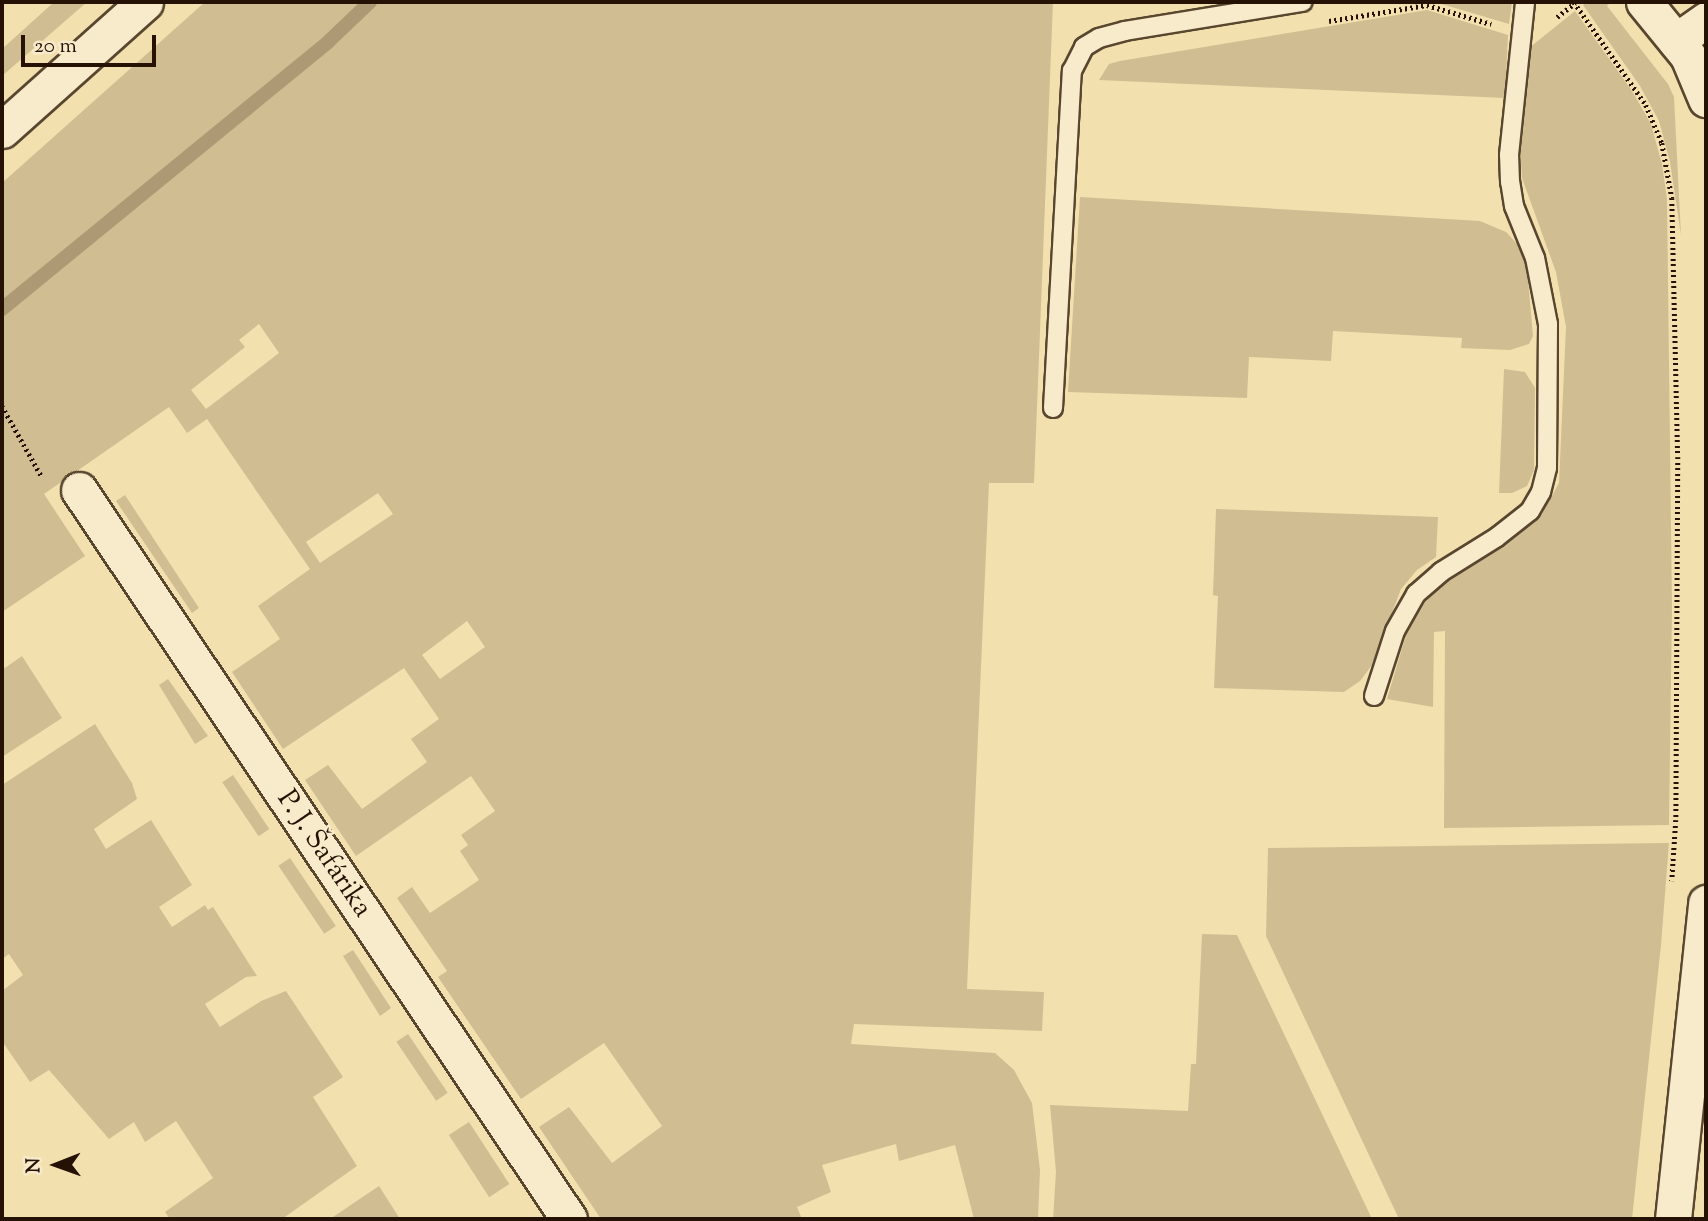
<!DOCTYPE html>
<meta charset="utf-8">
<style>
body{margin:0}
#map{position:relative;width:1708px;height:1221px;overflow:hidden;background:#f3e0af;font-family:"Sorts Mill Goudy",serif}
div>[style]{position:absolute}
.green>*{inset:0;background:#d0bd92;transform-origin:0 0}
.stream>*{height:14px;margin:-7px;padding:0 7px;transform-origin:7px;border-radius:7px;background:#ad9a75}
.path>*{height:4.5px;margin-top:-2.25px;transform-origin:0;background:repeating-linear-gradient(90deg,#261204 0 2px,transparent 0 5.5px)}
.roads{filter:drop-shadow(2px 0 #59462f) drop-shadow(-2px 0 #59462f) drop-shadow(0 2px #59462f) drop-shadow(0 -2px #59462f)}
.service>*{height:18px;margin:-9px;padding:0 9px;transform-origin:9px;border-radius:9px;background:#f7ebcb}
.minor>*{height:35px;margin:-17.5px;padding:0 17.5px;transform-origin:17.5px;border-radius:17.5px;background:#f7ebcb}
span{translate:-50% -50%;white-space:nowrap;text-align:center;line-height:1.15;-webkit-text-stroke:5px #f7ebcb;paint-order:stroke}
.street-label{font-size:28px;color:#261204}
.frame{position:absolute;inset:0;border:4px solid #261204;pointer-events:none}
.north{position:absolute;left:21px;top:1130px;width:70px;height:70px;-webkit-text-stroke:5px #f7ebcb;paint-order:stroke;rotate:269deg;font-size:19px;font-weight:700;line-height:28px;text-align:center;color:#261204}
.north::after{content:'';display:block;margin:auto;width:24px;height:32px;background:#261204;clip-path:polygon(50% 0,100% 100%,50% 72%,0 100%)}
.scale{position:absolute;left:21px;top:35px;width:135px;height:32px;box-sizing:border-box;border:4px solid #261204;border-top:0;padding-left:9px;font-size:21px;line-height:24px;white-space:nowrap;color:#261204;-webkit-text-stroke:5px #f7ebcb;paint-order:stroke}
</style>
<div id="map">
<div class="green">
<i style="clip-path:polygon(54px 2px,87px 2px,2px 76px,2px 49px)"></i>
<i style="clip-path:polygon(evenodd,205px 2px,1053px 2px,1034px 483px,989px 483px,967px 989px,1044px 992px,1042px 1031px,854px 1024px,851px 1044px,995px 1053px,1014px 1070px,1032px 1103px,1040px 1170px,1038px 1219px,974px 1219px,955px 1145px,899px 1161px,896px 1144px,822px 1165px,831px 1192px,797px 1207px,802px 1219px,601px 1219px,539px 1127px,569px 1107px,612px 1163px,662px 1126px,604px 1043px,521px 1099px,438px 977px,447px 971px,397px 898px,412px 887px,430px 913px,479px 880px,460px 851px,468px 845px,461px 835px,495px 811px,471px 776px,356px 856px,305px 780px,328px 765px,362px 809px,427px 762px,411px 739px,439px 719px,404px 668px,283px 749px,232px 672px,280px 639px,258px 606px,310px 569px,207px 419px,187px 433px,169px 407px,44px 494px,85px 556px,2px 612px,2px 183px,205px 2px,259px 324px,279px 353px,206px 409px,191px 390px,245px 347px,239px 340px,259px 324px,205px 2px,378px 493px,393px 514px,320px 563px,306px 542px,378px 493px,205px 2px,467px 621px,485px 647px,440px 679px,422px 655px,467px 621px)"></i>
<i style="clip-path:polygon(1435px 2px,1512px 2px,1509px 24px)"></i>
<i style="clip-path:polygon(1587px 2px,1611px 2px,1607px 6px,1668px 84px,1674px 97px,1681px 235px,1670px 162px,1659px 121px,1640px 86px,1583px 5px)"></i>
<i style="clip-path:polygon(1427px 10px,1508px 35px,1505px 98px,1099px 80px,1109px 64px,1120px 61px)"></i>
<i style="clip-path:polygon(1575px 11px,1632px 91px,1651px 124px,1662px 164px,1667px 199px,1672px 608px,1669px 825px,1444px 828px,1445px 631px,1434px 632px,1433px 707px,1387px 699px,1406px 635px,1424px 604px,1435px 591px,1542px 514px,1559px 483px,1566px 327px,1556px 272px,1522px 178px,1520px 144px,1529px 48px)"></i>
<i style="clip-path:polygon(1080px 197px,1480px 221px,1506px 232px,1519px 246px,1527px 268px,1533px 336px,1529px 344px,1510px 350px,1461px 348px,1462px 338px,1333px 331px,1331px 361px,1249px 357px,1247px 398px,1068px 392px)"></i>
<i style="clip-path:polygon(1504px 369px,1525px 372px,1535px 388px,1534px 470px,1527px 486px,1512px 493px,1499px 493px)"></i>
<i style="clip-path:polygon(125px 495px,199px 608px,192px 613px,116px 501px)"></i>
<i style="clip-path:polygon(1216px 509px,1438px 517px,1436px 557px,1417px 570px,1401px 589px,1372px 665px,1360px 681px,1344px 692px,1214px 688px,1218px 596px,1213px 595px)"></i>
<i style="clip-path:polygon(22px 656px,62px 718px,2px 757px,2px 670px)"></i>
<i style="clip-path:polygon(168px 679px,208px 736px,195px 744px,159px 685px)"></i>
<i style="clip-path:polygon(95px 724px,132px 783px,137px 799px,94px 829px,106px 849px,151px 820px,192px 885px,159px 907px,172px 927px,205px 905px,208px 910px,213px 907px,257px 976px,246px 977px,205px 1004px,220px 1027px,261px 1001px,286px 991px,343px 1077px,313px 1097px,357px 1166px,282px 1219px,170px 1219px,165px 1212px,213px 1178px,176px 1121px,145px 1142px,134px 1122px,109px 1139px,49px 1070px,30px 1082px,2px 1041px,2px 991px,23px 975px,9px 954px,2px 959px,2px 785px)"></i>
<i style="left:233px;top:775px;width:65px;height:13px;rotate:56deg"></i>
<i style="clip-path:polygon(1669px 843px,1661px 945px,1632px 1219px,1399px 1219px,1266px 936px,1268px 848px)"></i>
<i style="left:290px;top:858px;width:82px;height:14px;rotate:56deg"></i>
<i style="clip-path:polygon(1202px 934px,1237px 935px,1372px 1219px,1053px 1219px,1056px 1172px,1050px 1105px,1188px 1111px,1191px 1064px,1196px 1064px)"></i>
<i style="clip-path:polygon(353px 950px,391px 1008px,380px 1016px,343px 956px)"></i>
<i style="left:408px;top:1034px;width:71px;height:14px;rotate:56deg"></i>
<i style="left:469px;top:1122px;width:74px;height:24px;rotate:57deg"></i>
<i style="clip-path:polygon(379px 1186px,400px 1219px,330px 1219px,373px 1190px)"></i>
</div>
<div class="stream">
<i style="left:2px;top:309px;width:421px;rotate:-39.3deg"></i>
<i style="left:328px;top:42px;width:58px;rotate:-43.6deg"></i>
</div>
<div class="path">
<i style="left:1574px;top:2px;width:126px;rotate:55deg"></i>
<i style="left:1646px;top:105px;width:41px;rotate:67.2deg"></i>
<i style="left:1662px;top:143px;width:56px;rotate:79.7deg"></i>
<i style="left:1672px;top:198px;width:259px;rotate:88.7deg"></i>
<i style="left:1678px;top:457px;width:363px;rotate:90.3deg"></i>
<i style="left:1676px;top:820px;width:61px;rotate:93.8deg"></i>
<i style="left:1557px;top:17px;width:23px;rotate:-38deg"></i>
<i style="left:1329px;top:21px;width:99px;rotate:-9.3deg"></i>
<i style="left:1427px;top:5px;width:67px;rotate:16.5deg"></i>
<i style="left:2px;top:406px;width:81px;rotate:60.6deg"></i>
</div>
<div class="roads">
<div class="service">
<i style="left:1053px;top:408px;width:338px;rotate:-86.8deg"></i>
<i style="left:1072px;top:71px;width:27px;rotate:-63deg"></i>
<i style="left:1084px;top:47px;width:17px;rotate:-31deg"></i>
<i style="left:1099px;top:38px;width:27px;rotate:-15deg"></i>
<i style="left:1125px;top:31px;width:180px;rotate:-9.3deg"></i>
<i style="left:1374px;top:696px;width:68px;rotate:-72.1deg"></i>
<i style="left:1395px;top:631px;width:43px;rotate:-60.4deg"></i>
<i style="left:1416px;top:594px;width:33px;rotate:-41deg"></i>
<i style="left:1441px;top:572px;width:66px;rotate:-32deg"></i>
<i style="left:1497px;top:537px;width:42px;rotate:-38.2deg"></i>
<i style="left:1530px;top:511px;width:22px;rotate:-60deg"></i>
<i style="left:1541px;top:492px;width:25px;rotate:-76deg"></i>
<i style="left:1547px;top:468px;width:144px;rotate:-89.6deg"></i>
<i style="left:1548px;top:324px;width:67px;rotate:-101.1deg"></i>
<i style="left:1535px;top:258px;width:56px;rotate:-112deg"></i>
<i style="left:1514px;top:206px;width:24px;rotate:-99deg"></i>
<i style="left:1510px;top:182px;width:27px;rotate:-92deg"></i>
<i style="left:1509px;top:155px;width:154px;rotate:-84deg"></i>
</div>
<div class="minor">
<i style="left:1644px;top:2px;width:70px;rotate:50.8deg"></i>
<i style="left:1688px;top:56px;width:47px;rotate:67.3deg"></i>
<i style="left:1676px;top:41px;width:37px;rotate:-35deg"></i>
<i style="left:2px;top:130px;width:192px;rotate:-41.8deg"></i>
<i style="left:79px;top:490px;width:878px;rotate:56.09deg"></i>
<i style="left:1673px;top:1219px;width:318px;rotate:-84deg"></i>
</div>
</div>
<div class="street-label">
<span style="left:324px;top:854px;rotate:56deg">P. J. Šafárika</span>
</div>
<div class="frame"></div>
<div class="north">N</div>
<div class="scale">20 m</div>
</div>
